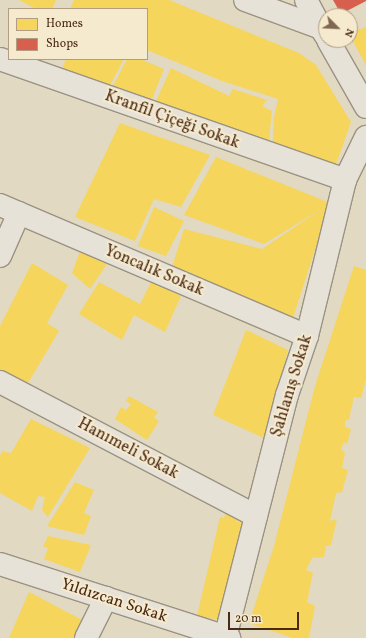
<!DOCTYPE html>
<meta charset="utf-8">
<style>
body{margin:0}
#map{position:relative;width:366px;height:638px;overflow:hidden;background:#e1d9c1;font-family:Vollkorn,serif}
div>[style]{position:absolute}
.homes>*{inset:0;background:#f6d55c}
.shops>*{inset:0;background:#d6604d}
.roads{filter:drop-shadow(1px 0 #9b9282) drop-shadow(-1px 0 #9b9282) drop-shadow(0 1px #9b9282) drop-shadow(0 -1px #9b9282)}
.minor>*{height:22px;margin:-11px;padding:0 11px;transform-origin:11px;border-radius:11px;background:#e7e2d7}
span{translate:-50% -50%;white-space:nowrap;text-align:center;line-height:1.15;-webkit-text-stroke:4px #f5eace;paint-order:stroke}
.street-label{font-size:16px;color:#4a2916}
.legend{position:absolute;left:8px;top:8px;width:140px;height:52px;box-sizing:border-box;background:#f5eace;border:1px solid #b19d84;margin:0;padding:5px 7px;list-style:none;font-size:12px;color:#4a2916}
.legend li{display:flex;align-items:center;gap:8px;height:20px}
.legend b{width:20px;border:1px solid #b19d84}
.north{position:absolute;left:318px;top:8px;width:40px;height:40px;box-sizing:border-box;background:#f5eace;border:1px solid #b19d84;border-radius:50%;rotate:114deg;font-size:11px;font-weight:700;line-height:16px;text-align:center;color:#4a2916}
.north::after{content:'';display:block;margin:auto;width:14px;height:18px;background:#7f6752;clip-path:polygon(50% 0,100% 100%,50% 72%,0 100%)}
.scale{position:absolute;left:228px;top:612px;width:71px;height:18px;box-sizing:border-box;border:2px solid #4a2916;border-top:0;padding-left:5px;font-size:12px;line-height:14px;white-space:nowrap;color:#4a2916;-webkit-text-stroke:3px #f5eace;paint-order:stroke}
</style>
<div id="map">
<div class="homes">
<i style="clip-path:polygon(19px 0,56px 0,52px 9px,36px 9px)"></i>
<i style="clip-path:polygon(74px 0,169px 0,299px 53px,316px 65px,351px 122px,332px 176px,272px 156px,274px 117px,278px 99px,222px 81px,147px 50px,147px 9px,70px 9px)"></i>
<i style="clip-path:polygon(366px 27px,366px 65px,350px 36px,350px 33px)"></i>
<i style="clip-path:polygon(66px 59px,124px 59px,106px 93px,59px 77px)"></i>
<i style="clip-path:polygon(127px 59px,140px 59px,164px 69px,148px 109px,109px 94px)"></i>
<i style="clip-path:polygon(171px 68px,229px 96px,233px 89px,267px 100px,262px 106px,272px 111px,268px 151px,151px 112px)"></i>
<i style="clip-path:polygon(120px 123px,210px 155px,181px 207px,154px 199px,135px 241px,75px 217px)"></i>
<i style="clip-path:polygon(216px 157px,330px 203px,292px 321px,172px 267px,184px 229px,262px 249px,323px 208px,264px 244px,184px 215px)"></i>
<i style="clip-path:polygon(154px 207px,184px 221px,166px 256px,138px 246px)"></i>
<i style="clip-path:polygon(80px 251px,107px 264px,90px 289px,72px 273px)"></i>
<i style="clip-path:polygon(32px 263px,68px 285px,47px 323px,59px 331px,28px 383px,0 371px,0 326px)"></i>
<i style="clip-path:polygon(354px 266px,366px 270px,366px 379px,361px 398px,354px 397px,349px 419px,345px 421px,345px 427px,351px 429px,347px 444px,344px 442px,341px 449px,345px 453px,342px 468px,348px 470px,342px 492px,336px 493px,330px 521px,337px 519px,331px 545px,326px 546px,324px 557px,312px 558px,306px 570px,313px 573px,307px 602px,315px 606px,309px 638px,293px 638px,249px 623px,274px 546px,315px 386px)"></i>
<i style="clip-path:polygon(152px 280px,181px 296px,165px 332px,134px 315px,122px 340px,79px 314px,99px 282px,140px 304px)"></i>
<i style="clip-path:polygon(246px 330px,288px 350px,266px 439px,213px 415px)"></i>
<i style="clip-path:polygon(129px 396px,158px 412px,154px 418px,159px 421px,147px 440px,115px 419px,121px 407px,126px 410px,131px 404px,126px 401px)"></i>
<i style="clip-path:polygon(31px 419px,90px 448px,48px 517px,42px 510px,45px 497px,38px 496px,32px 511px,0 493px,0 456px,2px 451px,11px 453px)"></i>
<i style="clip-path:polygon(75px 482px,94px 490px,84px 513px,91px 516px,84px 535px,47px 526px)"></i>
<i style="clip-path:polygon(227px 509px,240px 514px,237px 522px,250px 523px,226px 621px,197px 616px,220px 517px,224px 518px)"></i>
<i style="clip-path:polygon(48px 536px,91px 545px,80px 572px,44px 559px,48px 548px,43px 547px)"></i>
<i style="clip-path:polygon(29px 592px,88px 623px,81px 638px,9px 638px)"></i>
</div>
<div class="shops">
<i style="clip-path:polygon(333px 0,366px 0,366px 1px,341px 14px)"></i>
</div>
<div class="roads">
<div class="minor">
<i style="left:245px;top:0;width:81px;rotate:20.2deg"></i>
<i style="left:321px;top:28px;width:9px;rotate:58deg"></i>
<i style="left:306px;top:0;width:32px;rotate:62deg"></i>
<i style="left:328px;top:40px;width:77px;rotate:60.4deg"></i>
<i style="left:0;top:59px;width:366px;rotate:19.3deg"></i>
<i style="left:0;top:205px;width:334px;rotate:23.1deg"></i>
<i style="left:0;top:256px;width:47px;rotate:-66.2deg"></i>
<i style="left:0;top:382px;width:289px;rotate:27.6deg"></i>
<i style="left:0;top:564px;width:241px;rotate:17.9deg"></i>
<i style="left:86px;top:638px;width:45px;rotate:-63.4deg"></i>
<i style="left:225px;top:638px;width:251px;rotate:-75.7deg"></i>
<i style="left:287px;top:395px;width:62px;rotate:-71.3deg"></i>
<i style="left:307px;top:336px;width:161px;rotate:-76.3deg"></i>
<i style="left:345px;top:180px;width:48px;rotate:-64deg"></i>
</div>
</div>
<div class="street-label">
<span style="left:172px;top:120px;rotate:20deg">Kranfil Çiçeği Sokak</span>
<span style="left:154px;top:271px;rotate:23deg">Yoncalık Sokak</span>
<span style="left:292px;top:386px;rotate:-73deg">Şahlanış Sokak</span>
<span style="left:128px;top:449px;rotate:28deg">Hanımeli Sokak</span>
<span style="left:114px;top:601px;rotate:18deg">Yıldızcan Sokak</span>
</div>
<ul class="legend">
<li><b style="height:11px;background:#f6d55c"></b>Homes</li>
<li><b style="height:11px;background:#d6604d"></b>Shops</li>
</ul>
<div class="north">N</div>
<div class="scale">20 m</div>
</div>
